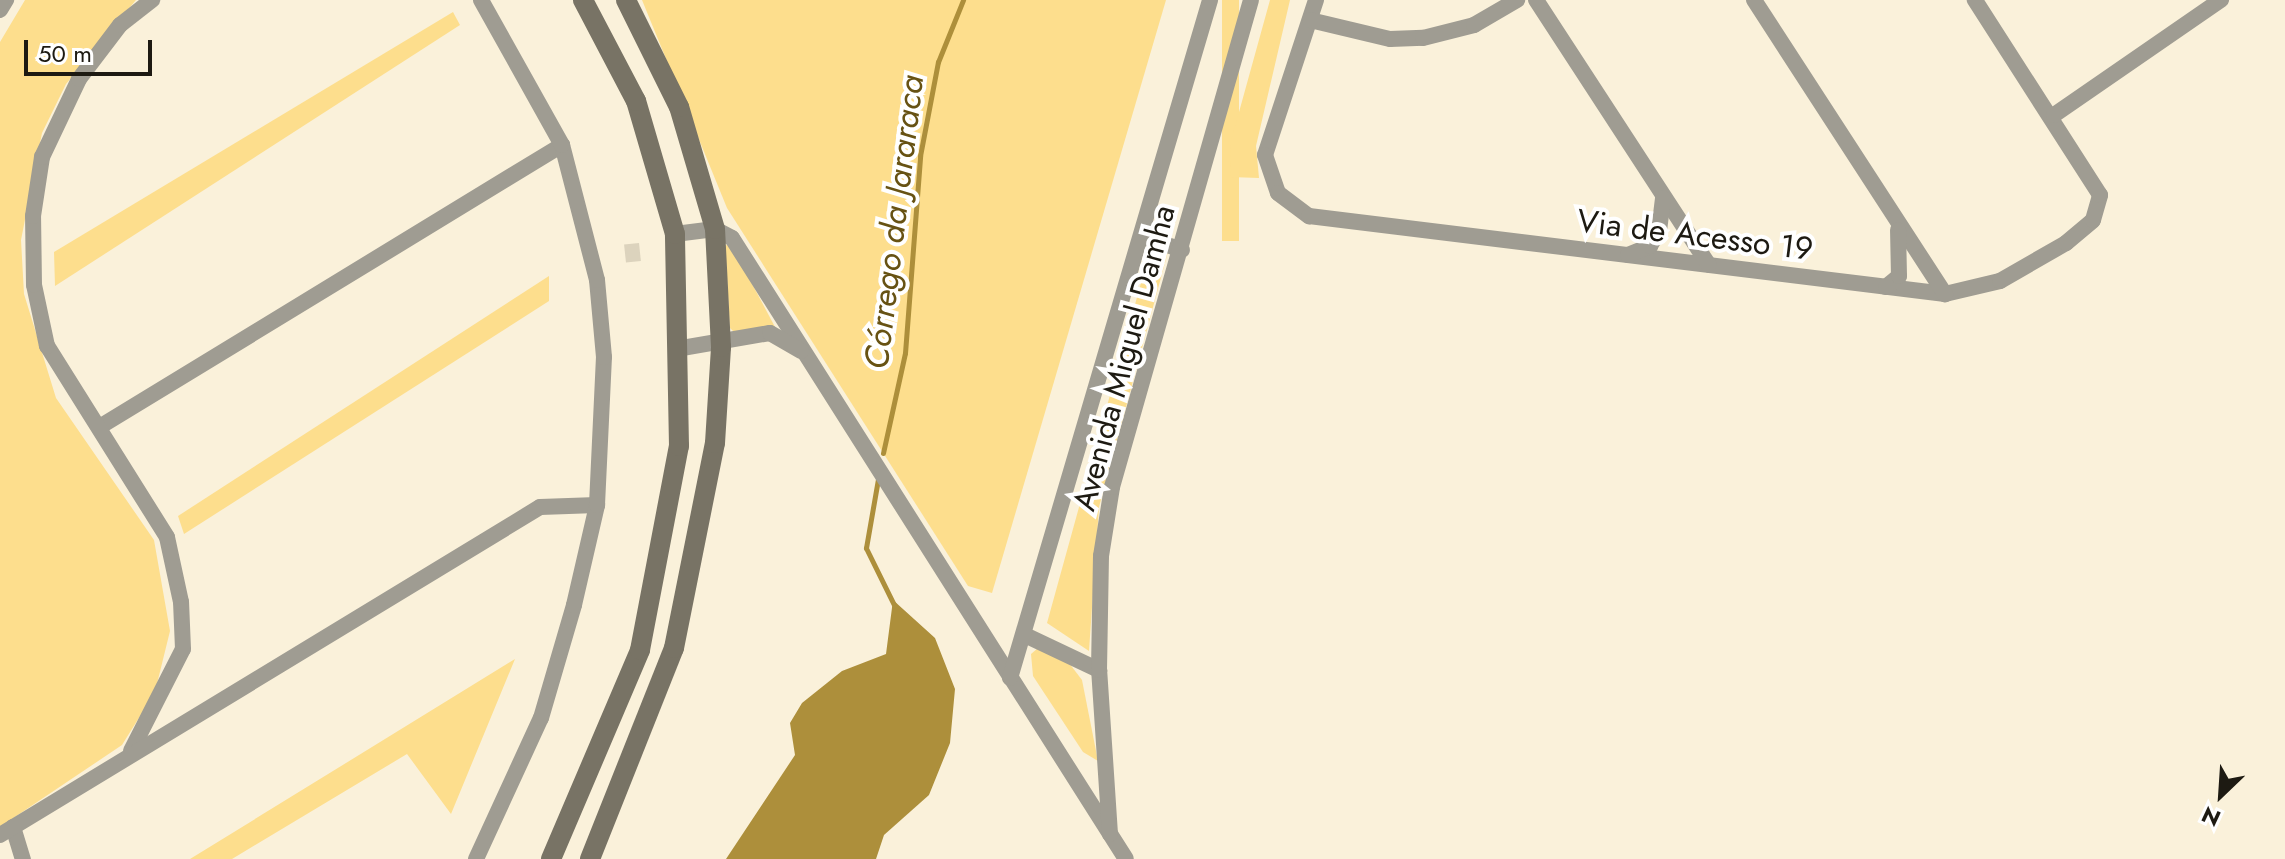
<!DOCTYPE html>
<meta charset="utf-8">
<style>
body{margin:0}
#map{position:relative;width:2285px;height:859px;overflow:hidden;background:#faf1da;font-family:Jost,sans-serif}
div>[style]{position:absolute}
.green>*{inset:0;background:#fdde8d;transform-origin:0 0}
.water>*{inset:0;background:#ad8f3b}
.stream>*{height:5px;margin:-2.5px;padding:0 2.5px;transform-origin:2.5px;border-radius:2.5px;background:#ad8f3b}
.building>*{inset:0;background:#dcd3bd;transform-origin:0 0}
.street>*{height:16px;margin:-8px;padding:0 8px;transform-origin:8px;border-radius:8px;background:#9f9c92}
.secondary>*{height:20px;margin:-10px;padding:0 10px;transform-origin:10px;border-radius:10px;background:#787365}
span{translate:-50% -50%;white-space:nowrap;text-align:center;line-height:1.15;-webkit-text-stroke:8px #fff;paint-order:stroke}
.street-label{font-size:32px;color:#1d1a12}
.water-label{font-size:34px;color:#675213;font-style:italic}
.north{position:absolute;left:2181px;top:755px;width:80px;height:80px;-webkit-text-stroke:6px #fff;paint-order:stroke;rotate:205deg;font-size:22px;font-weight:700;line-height:32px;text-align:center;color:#1d1a12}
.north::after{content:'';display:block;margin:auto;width:28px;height:36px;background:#1d1a12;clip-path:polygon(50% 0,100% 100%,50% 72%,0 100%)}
.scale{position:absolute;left:24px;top:40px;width:128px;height:36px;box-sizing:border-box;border:4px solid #1d1a12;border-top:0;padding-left:10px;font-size:24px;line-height:28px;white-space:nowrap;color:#1d1a12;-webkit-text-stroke:6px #fff;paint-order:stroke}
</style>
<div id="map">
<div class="green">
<i style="clip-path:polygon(25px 0,136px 0,66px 84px,42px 133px,21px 240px,24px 294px,56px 398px,154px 540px,170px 631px,155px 692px,122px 745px,0 827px,0 42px)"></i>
<i style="clip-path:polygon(642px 0,1166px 0,992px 593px,968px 586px,727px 208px)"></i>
<i style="left:1222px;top:0;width:17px;height:241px"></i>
<i style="clip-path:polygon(1270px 0,1290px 0,1256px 146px,1259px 178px,1230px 177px,1231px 141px)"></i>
<i style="clip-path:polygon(453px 12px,460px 25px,55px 286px,54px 252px)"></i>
<i style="clip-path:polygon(1152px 243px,1169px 248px,1099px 507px,1089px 651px,1047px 623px)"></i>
<i style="clip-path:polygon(725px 245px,732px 246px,775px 327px,736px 334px,730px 328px)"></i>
<i style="clip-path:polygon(549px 276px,549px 301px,184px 534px,178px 516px)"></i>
<i style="clip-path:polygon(1038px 648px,1069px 663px,1082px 680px,1098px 761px,1083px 752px,1033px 676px,1031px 654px)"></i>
<i style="clip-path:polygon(515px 659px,451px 814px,407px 754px,232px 859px,190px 859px)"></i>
</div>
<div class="water">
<i style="clip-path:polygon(893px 600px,935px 638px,955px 689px,950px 743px,929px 795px,884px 835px,876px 859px,726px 859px,795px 755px,790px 723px,802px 703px,842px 671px,886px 654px)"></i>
</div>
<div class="stream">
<i style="left:883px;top:453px;width:102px;rotate:-77.6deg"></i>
<i style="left:905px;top:353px;width:198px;rotate:-85.6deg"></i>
<i style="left:920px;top:156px;width:96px;rotate:-79.2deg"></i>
<i style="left:938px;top:62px;width:67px;rotate:-68deg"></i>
<i style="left:878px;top:479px;width:70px;rotate:99.9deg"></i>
<i style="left:866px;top:548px;width:64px;rotate:63.8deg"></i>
</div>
<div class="building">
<i style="left:639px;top:243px;width:18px;height:15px;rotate:84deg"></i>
</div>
<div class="street">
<i style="left:1316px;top:0;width:163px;rotate:108.2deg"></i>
<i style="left:1265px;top:155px;width:40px;rotate:71.1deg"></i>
<i style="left:1278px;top:193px;width:39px;rotate:37deg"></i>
<i style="left:1309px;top:216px;width:641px;rotate:6.99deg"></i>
<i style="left:1945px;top:294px;width:57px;rotate:-13.3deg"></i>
<i style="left:2000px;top:281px;width:76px;rotate:-29.9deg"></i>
<i style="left:2066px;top:243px;width:35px;rotate:-40deg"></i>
<i style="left:2093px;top:220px;width:26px;rotate:-74deg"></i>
<i style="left:2100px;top:195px;width:232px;rotate:-122.7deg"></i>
<i style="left:1536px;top:0;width:316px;rotate:56.9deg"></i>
<i style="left:1754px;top:0;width:351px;rotate:57deg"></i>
<i style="left:0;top:10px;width:12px;rotate:-59deg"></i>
<i style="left:1310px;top:20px;width:82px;rotate:13.4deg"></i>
<i style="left:1390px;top:39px;width:33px;rotate:-2deg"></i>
<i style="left:1423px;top:38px;width:53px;rotate:-14.3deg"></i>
<i style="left:1474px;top:25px;width:50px;rotate:-30.2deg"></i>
<i style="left:2054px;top:115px;width:203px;rotate:-34.6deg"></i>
<i style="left:675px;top:234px;width:40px;rotate:-7.1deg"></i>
<i style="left:715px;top:229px;width:19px;rotate:28deg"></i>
<i style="left:732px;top:238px;width:735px;rotate:57.61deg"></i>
<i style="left:1143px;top:237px;width:41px;rotate:18.4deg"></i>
<i style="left:1628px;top:255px;width:24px;rotate:-22deg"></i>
<i style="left:1650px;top:246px;width:17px;rotate:-59deg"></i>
<i style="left:1659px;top:231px;width:33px;rotate:-83deg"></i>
<i style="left:1886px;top:287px;width:17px;rotate:-40deg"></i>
<i style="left:1899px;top:276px;width:46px;rotate:-91.2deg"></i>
<i style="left:682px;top:348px;width:89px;rotate:-9.7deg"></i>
<i style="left:770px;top:333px;width:36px;rotate:30deg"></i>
<i style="left:101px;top:426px;width:540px;rotate:-31.36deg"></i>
<i style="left:1027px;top:636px;width:80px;rotate:25.3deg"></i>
<i style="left:1010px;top:678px;width:707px;rotate:-73.56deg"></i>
<i style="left:131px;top:751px;width:114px;rotate:-63deg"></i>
<i style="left:183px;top:649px;width:47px;rotate:-92.4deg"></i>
<i style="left:181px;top:602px;width:66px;rotate:-102.2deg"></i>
<i style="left:167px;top:537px;width:226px;rotate:-122.1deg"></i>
<i style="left:47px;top:346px;width:62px;rotate:-102deg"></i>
<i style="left:34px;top:285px;width:69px;rotate:-90.8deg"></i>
<i style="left:33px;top:216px;width:60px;rotate:-81.3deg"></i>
<i style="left:42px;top:157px;width:86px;rotate:-64.6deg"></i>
<i style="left:79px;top:79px;width:68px;rotate:-52.8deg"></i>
<i style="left:120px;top:25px;width:41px;rotate:-38deg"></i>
<i style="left:13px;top:827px;width:34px;rotate:73deg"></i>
<i style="left:1110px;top:834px;width:164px;rotate:-93.8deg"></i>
<i style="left:1099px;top:670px;width:114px;rotate:-89deg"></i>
<i style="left:1101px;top:556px;width:70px;rotate:-80.9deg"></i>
<i style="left:1112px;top:487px;width:506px;rotate:-74.07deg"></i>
<i style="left:0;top:835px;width:632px;rotate:-31.27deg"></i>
<i style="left:540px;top:507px;width:57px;rotate:-2deg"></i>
<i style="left:476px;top:859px;width:155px;rotate:-65.3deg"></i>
<i style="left:541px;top:718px;width:118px;rotate:-73.7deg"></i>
<i style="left:574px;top:605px;width:103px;rotate:-77deg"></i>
<i style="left:597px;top:505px;width:148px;rotate:-87.3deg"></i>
<i style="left:604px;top:357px;width:77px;rotate:-95.2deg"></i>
<i style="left:597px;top:280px;width:139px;rotate:-104.5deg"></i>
<i style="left:562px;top:145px;width:166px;rotate:-119.2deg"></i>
</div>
<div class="secondary">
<i style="left:551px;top:859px;width:227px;rotate:-66.9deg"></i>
<i style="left:640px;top:650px;width:208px;rotate:-79.2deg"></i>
<i style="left:679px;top:446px;width:212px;rotate:-91.1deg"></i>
<i style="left:675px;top:234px;width:139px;rotate:-106.3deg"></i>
<i style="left:636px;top:101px;width:114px;rotate:-117.7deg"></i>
<i style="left:590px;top:859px;width:227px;rotate:-68.3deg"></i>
<i style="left:674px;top:648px;width:209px;rotate:-78.7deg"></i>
<i style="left:715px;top:443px;width:96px;rotate:-86.4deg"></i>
<i style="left:721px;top:347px;width:118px;rotate:-92.9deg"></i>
<i style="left:715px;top:229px;width:127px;rotate:-106.4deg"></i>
<i style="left:679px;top:107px;width:119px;rotate:-116.4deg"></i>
</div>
<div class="street-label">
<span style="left:1695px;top:235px;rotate:7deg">Via de Acesso 19</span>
<span style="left:1124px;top:358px;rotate:-75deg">Avenida Miguel Damha</span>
</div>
<div class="water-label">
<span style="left:894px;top:222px;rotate:-83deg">Córrego da Jararaca</span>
</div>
<div class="north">N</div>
<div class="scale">50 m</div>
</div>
